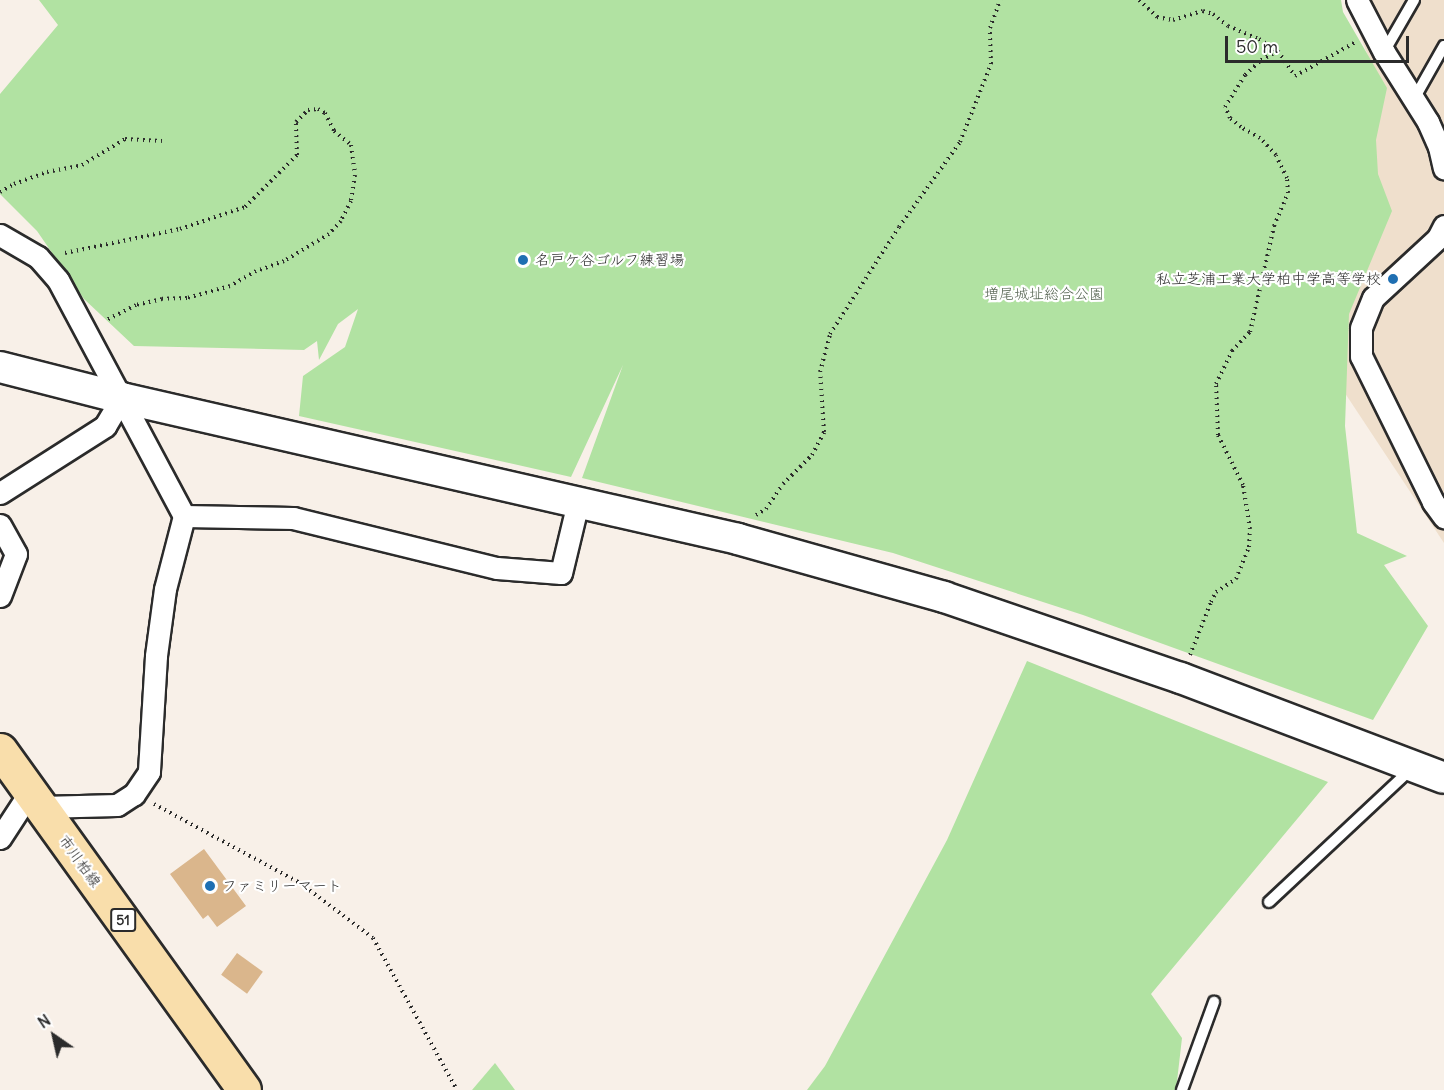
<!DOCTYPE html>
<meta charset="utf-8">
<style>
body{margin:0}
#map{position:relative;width:1444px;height:1090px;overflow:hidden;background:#f8f0e8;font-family:Delius,"Klee One",sans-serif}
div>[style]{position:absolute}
.built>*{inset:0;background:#efdfcc}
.green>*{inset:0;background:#b1e2a2}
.building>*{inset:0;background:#dab68c;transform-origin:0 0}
.path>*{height:4px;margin-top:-2px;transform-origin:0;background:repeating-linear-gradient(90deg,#2b2b2b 0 1.5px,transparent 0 6px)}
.roads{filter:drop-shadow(2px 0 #2b2b2b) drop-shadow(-2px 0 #2b2b2b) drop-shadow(0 2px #2b2b2b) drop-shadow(0 -2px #2b2b2b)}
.lane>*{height:10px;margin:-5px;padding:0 5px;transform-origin:5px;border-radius:5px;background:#fff}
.street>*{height:21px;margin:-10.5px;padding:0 10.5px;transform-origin:10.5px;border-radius:10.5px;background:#fff}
.secondary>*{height:30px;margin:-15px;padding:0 15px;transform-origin:15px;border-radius:15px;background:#fff}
.primary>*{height:33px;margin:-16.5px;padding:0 16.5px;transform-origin:16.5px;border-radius:16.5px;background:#f9deab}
.dots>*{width:16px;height:16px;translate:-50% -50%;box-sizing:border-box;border:3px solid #fff;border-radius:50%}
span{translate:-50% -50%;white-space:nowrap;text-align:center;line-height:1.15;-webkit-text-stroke:4.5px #fff;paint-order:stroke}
.shield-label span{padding:2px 4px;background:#fff;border:2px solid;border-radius:4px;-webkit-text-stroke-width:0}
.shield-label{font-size:14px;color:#2b2b2b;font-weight:700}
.poi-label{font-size:15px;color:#2b2b2b}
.left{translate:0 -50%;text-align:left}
.right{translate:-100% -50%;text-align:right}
.park-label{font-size:15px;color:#53624f}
.street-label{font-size:15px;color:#2b2b2b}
.north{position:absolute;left:24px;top:1006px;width:60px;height:60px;-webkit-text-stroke:4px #fff;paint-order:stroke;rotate:326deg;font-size:16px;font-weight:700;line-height:24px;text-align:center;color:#2b2b2b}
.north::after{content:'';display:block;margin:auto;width:21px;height:27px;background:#2b2b2b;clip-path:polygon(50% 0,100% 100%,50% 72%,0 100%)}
.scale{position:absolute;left:1225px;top:36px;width:184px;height:27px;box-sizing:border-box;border:3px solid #2b2b2b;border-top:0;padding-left:8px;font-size:18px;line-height:21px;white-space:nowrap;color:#2b2b2b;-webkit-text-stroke:4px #fff;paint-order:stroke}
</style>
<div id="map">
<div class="built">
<i style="clip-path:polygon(1347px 0,1444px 0,1444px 543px,1331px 372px,1380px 88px)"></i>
</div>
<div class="green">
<i style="clip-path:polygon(39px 0,1341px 0,1343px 12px,1387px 88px,1376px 140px,1378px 174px,1392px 211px,1349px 314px,1345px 426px,1357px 533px,1407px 556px,1384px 565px,1428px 626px,1373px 720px,1083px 615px,893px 553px,582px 478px,623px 365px,571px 477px,299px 416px,303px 376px,345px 347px,358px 309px,338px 324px,319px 360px,317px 341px,304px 350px,134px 346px,84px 299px,37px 231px,0 194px,0 94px,58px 25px)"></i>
<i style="clip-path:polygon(1027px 661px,1328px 782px,1151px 994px,1182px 1038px,1176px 1090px,807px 1090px,825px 1066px,947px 840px)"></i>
<i style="clip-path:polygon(495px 1063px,515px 1090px,472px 1090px)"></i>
</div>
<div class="building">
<i style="clip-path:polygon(204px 849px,246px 906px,217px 927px,208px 915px,203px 919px,170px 874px)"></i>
<i style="left:237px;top:953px;width:32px;height:27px;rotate:36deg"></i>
</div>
<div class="path">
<i style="left:1139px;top:0;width:25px;rotate:43deg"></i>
<i style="left:1157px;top:17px;width:16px;rotate:11deg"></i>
<i style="left:1173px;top:20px;width:31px;rotate:-17deg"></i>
<i style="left:1203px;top:11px;width:10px;rotate:17deg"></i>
<i style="left:1213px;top:14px;width:19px;rotate:39deg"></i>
<i style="left:1228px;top:26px;width:34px;rotate:23deg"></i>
<i style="left:1259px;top:39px;width:22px;rotate:34deg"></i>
<i style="left:0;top:192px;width:16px;rotate:-30deg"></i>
<i style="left:14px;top:184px;width:35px;rotate:-20deg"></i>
<i style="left:47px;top:172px;width:36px;rotate:-11deg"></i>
<i style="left:82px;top:165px;width:50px;rotate:-31.2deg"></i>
<i style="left:125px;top:139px;width:37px;rotate:3deg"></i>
<i style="left:65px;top:253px;width:117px;rotate:-11.8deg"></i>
<i style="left:180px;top:229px;width:69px;rotate:-18.7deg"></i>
<i style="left:245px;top:207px;width:74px;rotate:-45deg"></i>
<i style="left:297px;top:155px;width:33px;rotate:-92deg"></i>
<i style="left:296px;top:122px;width:17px;rotate:-45deg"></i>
<i style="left:308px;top:110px;width:10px;rotate:-6deg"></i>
<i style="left:318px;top:109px;width:8px;rotate:30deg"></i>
<i style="left:325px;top:113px;width:20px;rotate:63deg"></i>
<i style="left:334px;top:131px;width:22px;rotate:39deg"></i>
<i style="left:351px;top:145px;width:30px;rotate:82deg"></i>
<i style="left:355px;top:175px;width:26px;rotate:99deg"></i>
<i style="left:351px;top:201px;width:22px;rotate:117deg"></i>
<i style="left:341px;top:221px;width:18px;rotate:133deg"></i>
<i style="left:329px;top:234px;width:52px;rotate:149deg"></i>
<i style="left:284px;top:261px;width:30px;rotate:160deg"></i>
<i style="left:256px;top:271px;width:30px;rotate:150deg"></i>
<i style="left:230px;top:286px;width:45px;rotate:164.4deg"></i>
<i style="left:187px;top:298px;width:25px;rotate:178deg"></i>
<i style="left:162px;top:299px;width:27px;rotate:167deg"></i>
<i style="left:136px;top:305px;width:35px;rotate:153deg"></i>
<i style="left:756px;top:515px;width:12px;rotate:-31deg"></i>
<i style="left:766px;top:509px;width:30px;rotate:-56deg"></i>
<i style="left:783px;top:484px;width:41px;rotate:-45deg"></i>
<i style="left:812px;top:455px;width:26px;rotate:-62deg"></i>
<i style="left:824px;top:432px;width:60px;rotate:-93.8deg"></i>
<i style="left:820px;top:372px;width:39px;rotate:-75deg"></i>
<i style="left:830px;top:334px;width:127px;rotate:-57.2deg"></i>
<i style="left:899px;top:227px;width:105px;rotate:-54.3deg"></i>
<i style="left:960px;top:142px;width:84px;rotate:-68.3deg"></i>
<i style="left:991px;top:64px;width:36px;rotate:-92deg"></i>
<i style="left:990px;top:28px;width:30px;rotate:-70deg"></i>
<i style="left:1190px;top:655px;width:57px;rotate:-68.4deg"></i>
<i style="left:1211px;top:602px;width:11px;rotate:-63deg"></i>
<i style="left:1216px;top:592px;width:24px;rotate:-33deg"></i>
<i style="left:1236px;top:579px;width:35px;rotate:-68deg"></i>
<i style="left:1249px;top:547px;width:18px;rotate:-87deg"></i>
<i style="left:1250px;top:529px;width:45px;rotate:-99deg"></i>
<i style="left:1243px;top:485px;width:56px;rotate:-116.6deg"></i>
<i style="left:1218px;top:435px;width:51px;rotate:-92.2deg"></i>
<i style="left:1216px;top:384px;width:37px;rotate:-64deg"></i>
<i style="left:1232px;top:351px;width:26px;rotate:-47deg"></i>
<i style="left:1250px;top:332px;width:109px;rotate:-77.2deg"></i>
<i style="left:1274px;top:226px;width:36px;rotate:-67deg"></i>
<i style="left:1288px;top:193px;width:15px;rotate:-94deg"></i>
<i style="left:1287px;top:178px;width:25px;rotate:-116deg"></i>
<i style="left:1276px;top:155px;width:23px;rotate:-133deg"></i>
<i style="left:1260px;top:138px;width:22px;rotate:-150deg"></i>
<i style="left:1241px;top:127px;width:14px;rotate:-141deg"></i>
<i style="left:1230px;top:118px;width:12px;rotate:-114deg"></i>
<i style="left:1225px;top:107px;width:38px;rotate:-58deg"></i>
<i style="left:1245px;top:75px;width:22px;rotate:-43deg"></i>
<i style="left:1261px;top:60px;width:19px;rotate:-28deg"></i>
<i style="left:1278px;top:51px;width:30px;rotate:56deg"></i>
<i style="left:1295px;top:76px;width:68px;rotate:-29.2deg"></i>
<i style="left:154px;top:804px;width:166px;rotate:28.4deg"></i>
<i style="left:300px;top:883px;width:91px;rotate:37deg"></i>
<i style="left:373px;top:938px;width:174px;rotate:61.1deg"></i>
</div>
<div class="roads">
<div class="lane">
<i style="left:1384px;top:52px;width:60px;rotate:-60deg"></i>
<i style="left:1414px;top:99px;width:61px;rotate:-60.5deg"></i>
<i style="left:1269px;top:902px;width:195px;rotate:-43.1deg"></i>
<i style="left:1182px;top:1090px;width:94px;rotate:-70deg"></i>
</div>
<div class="street">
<i style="left:1357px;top:0;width:59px;rotate:62.6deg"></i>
<i style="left:1384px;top:52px;width:83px;rotate:57.8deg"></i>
<i style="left:1428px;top:122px;width:27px;rotate:66deg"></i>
<i style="left:1439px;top:147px;width:22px;rotate:77deg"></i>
<i style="left:1444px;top:226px;width:13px;rotate:117deg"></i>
<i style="left:1438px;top:238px;width:88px;rotate:137.3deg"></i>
<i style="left:1373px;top:298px;width:32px;rotate:112deg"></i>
<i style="left:1361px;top:328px;width:28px;rotate:90deg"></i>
<i style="left:1361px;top:356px;width:163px;rotate:63.7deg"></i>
<i style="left:1433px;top:502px;width:19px;rotate:54deg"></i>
<i style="left:0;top:235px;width:44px;rotate:30.1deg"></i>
<i style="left:38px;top:257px;width:30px;rotate:49deg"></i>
<i style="left:58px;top:280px;width:268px;rotate:61.9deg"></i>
<i style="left:184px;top:516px;width:75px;rotate:104.6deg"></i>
<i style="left:165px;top:589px;width:68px;rotate:97.7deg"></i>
<i style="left:156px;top:656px;width:116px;rotate:93.5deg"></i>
<i style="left:149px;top:772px;width:27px;rotate:124deg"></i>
<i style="left:134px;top:794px;width:20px;rotate:147deg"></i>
<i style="left:117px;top:805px;width:76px;rotate:178.5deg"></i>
<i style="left:0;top:493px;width:125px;rotate:-32.5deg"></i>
<i style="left:105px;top:426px;width:33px;rotate:-59deg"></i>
<i style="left:184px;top:516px;width:109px;rotate:1.1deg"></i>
<i style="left:293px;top:518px;width:210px;rotate:13.8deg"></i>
<i style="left:497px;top:568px;width:64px;rotate:4.5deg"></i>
<i style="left:561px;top:573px;width:73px;rotate:-76.5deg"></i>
<i style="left:0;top:525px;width:33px;rotate:61deg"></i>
<i style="left:16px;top:554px;width:45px;rotate:110.9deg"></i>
<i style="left:0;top:838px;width:55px;rotate:-56.9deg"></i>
</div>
<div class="secondary">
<i style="left:0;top:367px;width:126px;rotate:14.3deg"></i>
<i style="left:122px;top:398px;width:632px;rotate:12.89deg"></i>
<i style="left:738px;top:539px;width:214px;rotate:15.7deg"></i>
<i style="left:944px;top:597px;width:250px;rotate:18.9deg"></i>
<i style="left:1181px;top:678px;width:281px;rotate:20.8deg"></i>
</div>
<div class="primary">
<i style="left:0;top:750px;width:418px;rotate:54.3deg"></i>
</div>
</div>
<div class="dots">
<i style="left:523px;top:260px;background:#1f6fb2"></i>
<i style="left:1393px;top:279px;background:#1f6fb2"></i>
<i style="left:210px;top:886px;background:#1f6fb2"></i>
</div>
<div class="shield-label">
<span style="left:123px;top:920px">51</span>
</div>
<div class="poi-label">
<span class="left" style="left:535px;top:260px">名戸ケ谷ゴルフ練習場</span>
<span class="right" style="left:1381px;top:279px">私立芝浦工業大学柏中学高等学校</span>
<span class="left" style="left:222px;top:886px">ファミリーマート</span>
</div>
<div class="park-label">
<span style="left:1044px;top:294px">増尾城址総合公園</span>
</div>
<div class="street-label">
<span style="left:80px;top:861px;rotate:54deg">市川柏線</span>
</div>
<div class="north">N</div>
<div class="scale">50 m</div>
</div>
